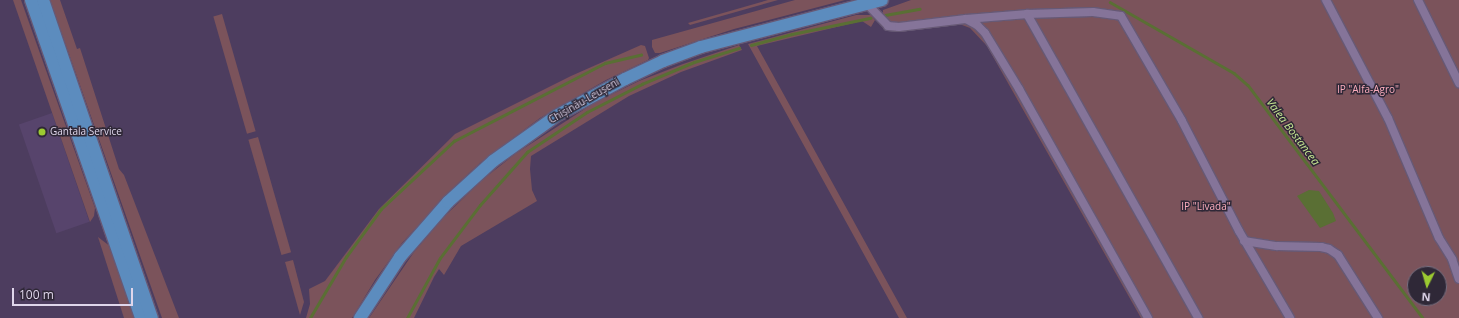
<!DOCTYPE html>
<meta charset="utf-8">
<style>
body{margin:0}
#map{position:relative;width:1459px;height:318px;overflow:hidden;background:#4d3d5f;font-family:"Open Sans",sans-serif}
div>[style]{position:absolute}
.built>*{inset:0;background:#57446c;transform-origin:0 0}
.green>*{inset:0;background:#7b535b;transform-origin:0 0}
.water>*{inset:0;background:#5a6f34}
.stream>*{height:2.5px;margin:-1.25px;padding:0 1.25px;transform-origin:1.25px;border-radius:1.25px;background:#5a6f34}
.roads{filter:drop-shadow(1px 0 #675975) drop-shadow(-1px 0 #675975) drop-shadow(0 1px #675975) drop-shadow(0 -1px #675975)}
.minor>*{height:8px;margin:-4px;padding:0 4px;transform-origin:4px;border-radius:4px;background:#857499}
.trunk>*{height:12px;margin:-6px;padding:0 6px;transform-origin:6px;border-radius:6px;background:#5c8cbe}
.dots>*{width:11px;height:11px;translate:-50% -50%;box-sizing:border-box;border:2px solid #2f2837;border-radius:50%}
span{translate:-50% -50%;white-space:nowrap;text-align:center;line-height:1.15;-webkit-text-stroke:3px #2f2837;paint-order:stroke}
.park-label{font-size:10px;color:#fcadbd}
.street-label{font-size:10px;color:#dfd6eb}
.poi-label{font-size:10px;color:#dfd6eb}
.left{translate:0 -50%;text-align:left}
.water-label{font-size:11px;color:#c9ea93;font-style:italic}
.north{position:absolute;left:1407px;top:266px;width:40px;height:40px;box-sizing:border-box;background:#2f2837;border:1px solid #756e7f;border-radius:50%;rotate:185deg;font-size:11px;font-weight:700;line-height:16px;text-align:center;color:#dfd6eb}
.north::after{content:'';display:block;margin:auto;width:14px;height:18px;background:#9cca31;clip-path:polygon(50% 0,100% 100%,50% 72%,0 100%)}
.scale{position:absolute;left:12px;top:288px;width:121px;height:18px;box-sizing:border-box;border:2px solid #dfd6eb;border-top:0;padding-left:5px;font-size:12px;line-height:14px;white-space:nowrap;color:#dfd6eb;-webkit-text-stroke:3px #2f2837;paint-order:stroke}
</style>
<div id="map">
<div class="built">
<i style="left:52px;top:113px;width:115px;height:35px;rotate:71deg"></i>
</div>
<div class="green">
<i style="clip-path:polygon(13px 0,21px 0,95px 208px,94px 216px,90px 222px)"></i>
<i style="clip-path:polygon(50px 0,60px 0,77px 49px,80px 48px,119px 169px,124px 175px,179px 318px,162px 318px)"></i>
<i style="clip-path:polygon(768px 0,778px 0,690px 25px,688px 23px)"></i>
<i style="clip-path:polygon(795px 0,845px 0,734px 29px,660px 53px,655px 53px,652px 47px,652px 40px)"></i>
<i style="clip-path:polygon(evenodd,911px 0,1459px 0,1459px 318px,1141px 318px,987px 46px,970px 28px,962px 25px,957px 17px,896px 23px,886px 20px,883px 17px,883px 10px,911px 0,1415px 274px,1439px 274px,1439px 298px,1415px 298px,1415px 274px)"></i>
<i style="left:222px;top:14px;width:122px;height:9px;rotate:74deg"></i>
<i style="clip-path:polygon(856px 15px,871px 15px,875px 20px,871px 27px,862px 21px,757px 46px,907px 318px,899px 318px,748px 44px)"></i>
<i style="clip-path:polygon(641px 45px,645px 46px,649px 58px,648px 60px,606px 80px,540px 118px,480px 163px,455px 186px,402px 243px,375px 280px,352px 318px,306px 318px,310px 304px,309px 289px,325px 281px,379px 209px,455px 134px,571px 76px)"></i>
<i style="clip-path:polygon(739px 45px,742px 50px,681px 72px,629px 96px,531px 156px,530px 169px,532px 190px,537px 201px,461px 246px,444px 275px,439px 269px,434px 277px,414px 318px,369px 318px,414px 252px,444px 217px,482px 180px,515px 154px,594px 103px,639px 81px,683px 64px)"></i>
<i style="left:258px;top:137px;width:120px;height:10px;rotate:74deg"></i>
<i style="clip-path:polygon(98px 237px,111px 247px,135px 318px,124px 318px)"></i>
<i style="clip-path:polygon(293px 260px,304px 302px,300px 315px,285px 262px)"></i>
</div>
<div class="water">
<i style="clip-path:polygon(1309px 190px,1319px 191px,1333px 213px,1336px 221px,1320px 228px,1297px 196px)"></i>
</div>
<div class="stream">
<i style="left:1110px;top:2px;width:143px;rotate:29.8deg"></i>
<i style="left:1234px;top:73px;width:18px;rotate:41deg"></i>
<i style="left:1248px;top:85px;width:291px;rotate:53.1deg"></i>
<i style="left:885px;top:15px;width:35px;rotate:-10deg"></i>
<i style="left:751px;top:45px;width:42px;rotate:-15deg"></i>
<i style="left:792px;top:34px;width:80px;rotate:-11.6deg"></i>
<i style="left:310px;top:318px;width:71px;rotate:-59.5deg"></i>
<i style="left:346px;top:257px;width:59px;rotate:-53.9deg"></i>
<i style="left:381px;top:209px;width:100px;rotate:-43deg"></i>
<i style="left:454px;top:141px;width:170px;rotate:-27.3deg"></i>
<i style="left:605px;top:63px;width:37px;rotate:-13deg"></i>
<i style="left:407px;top:318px;width:68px;rotate:-61.2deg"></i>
<i style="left:440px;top:258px;width:66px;rotate:-53deg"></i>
<i style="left:480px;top:205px;width:71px;rotate:-48.4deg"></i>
<i style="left:527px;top:152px;width:72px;rotate:-33.7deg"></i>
<i style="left:587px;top:112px;width:62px;rotate:-27deg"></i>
<i style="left:642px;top:84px;width:56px;rotate:-22.9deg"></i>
<i style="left:694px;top:62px;width:47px;rotate:-17.3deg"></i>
</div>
<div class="roads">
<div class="minor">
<i style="left:1326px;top:0;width:133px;rotate:62.3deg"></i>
<i style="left:1388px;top:118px;width:130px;rotate:67deg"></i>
<i style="left:1439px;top:238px;width:25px;rotate:58deg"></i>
<i style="left:1452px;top:259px;width:21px;rotate:71deg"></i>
<i style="left:1418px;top:0;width:93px;rotate:63.7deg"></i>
<i style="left:867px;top:4px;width:30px;rotate:46deg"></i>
<i style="left:888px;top:26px;width:11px;rotate:5deg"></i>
<i style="left:899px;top:27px;width:67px;rotate:-6.8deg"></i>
<i style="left:966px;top:19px;width:13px;rotate:29deg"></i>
<i style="left:977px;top:25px;width:11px;rotate:45deg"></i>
<i style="left:985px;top:33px;width:66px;rotate:58.7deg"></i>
<i style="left:1019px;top:89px;width:263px;rotate:60.6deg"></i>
<i style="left:1027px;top:14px;width:66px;rotate:-1.7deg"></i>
<i style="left:1093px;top:12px;width:28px;rotate:8deg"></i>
<i style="left:1121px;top:16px;width:121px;rotate:59.8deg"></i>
<i style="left:1182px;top:121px;width:124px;rotate:62.6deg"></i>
<i style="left:1239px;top:231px;width:101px;rotate:59.6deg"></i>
<i style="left:967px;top:19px;width:60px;rotate:-4.8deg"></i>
<i style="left:1027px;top:14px;width:349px;rotate:60.6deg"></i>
<i style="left:1244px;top:241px;width:33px;rotate:9deg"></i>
<i style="left:1277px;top:246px;width:44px;rotate:1.3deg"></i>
<i style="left:1321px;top:247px;width:8px;rotate:14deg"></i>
<i style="left:1329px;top:249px;width:11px;rotate:34deg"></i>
<i style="left:1338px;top:255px;width:75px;rotate:57.6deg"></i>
</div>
<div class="trunk">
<i style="left:31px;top:0;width:336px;rotate:70.9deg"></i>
<i style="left:43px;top:0;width:336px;rotate:71.1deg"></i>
<i style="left:360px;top:318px;width:73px;rotate:-56.7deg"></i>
<i style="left:400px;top:257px;width:73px;rotate:-48.9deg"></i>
<i style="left:448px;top:202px;width:61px;rotate:-42.3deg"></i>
<i style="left:493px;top:161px;width:77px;rotate:-35.5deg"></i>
<i style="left:556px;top:116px;width:78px;rotate:-28.2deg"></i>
<i style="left:625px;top:79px;width:42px;rotate:-25.3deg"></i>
<i style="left:663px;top:61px;width:40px;rotate:-20.2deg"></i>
<i style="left:701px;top:47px;width:187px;rotate:-14.6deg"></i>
</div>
</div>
<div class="dots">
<i style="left:42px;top:132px;background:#9cca31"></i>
</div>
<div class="park-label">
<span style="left:1368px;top:90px">IP "Alfa-Agro"</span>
<span style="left:1206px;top:207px">IP "Livada"</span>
</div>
<div class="street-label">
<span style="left:584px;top:101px;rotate:-30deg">Chișinău-Leușeni</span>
</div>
<div class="poi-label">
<span class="left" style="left:50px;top:132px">Gantala Service</span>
</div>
<div class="water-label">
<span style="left:1293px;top:132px;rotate:53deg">Valea Bostancea</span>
</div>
<div class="north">N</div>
<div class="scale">100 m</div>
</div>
